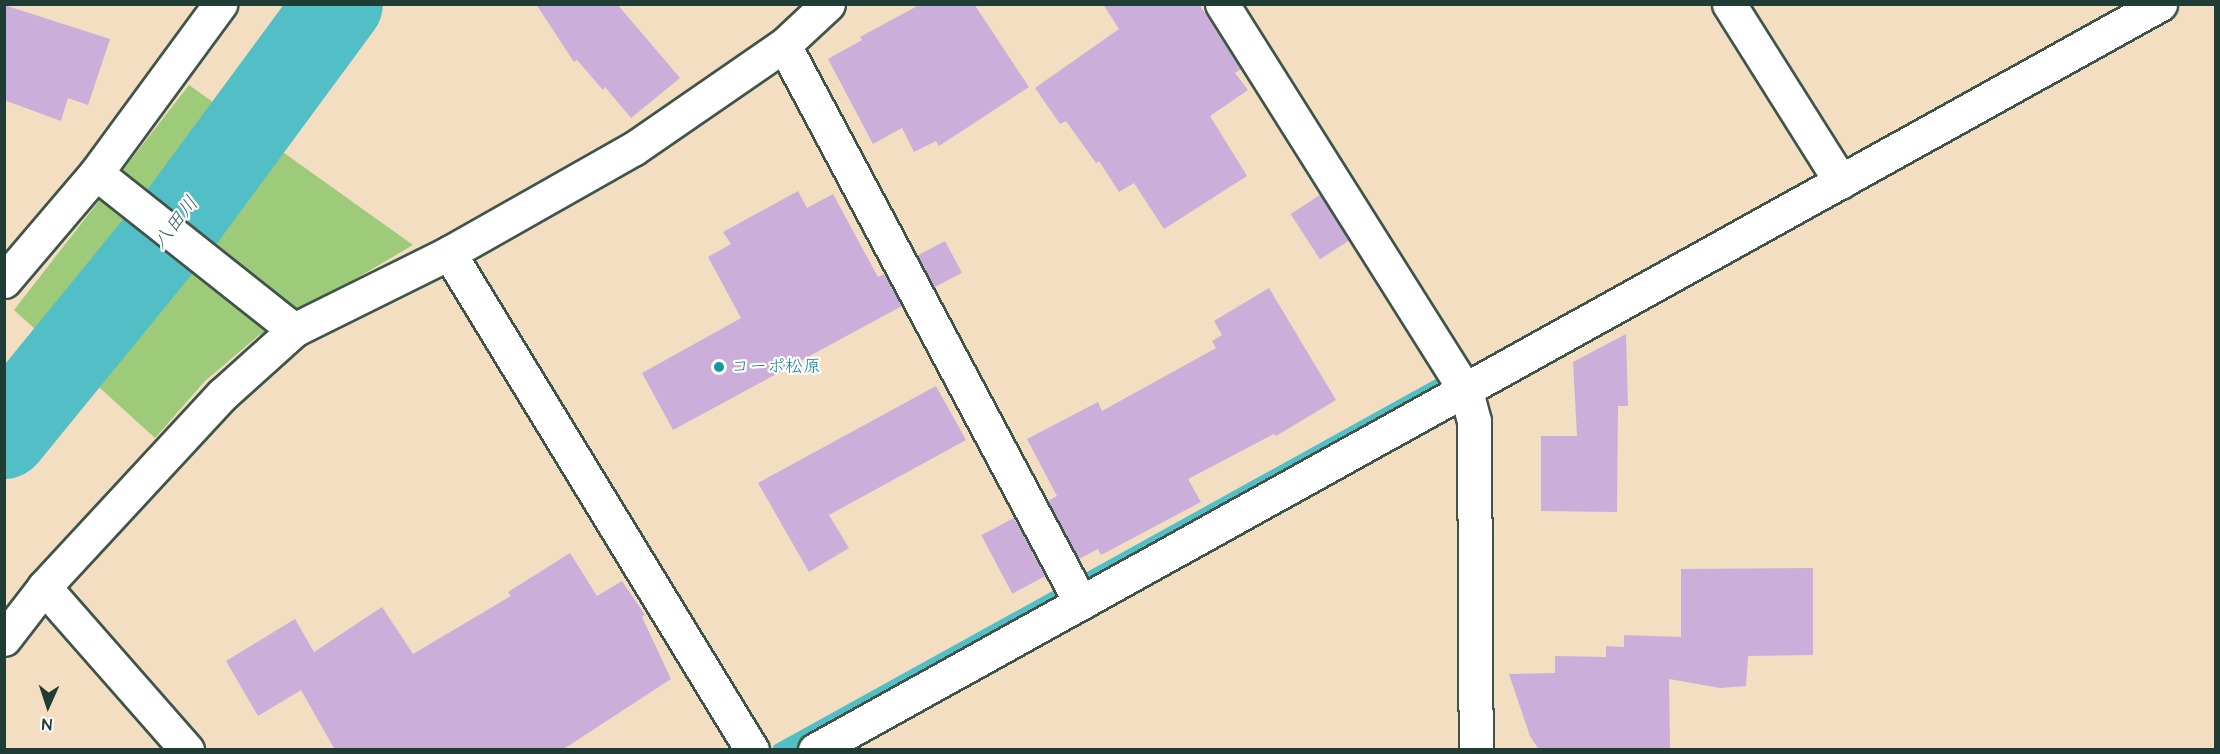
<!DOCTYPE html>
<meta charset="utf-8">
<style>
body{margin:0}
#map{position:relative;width:2220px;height:754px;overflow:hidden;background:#f3dec1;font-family:"Architects Daughter","Klee One",sans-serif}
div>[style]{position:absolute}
.green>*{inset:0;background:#9ecb79}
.stream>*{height:15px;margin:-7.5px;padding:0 7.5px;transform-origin:7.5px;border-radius:7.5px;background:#51bfc5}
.river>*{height:88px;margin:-44px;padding:0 44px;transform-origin:44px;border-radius:44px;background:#51bfc5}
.building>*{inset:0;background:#ccaedb;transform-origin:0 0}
.roads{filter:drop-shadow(2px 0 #3f5549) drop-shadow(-2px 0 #3f5549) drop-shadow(0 2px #3f5549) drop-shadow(0 -2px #3f5549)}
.street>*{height:33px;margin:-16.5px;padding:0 16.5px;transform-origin:16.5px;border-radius:16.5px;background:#fff}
.dots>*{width:16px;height:16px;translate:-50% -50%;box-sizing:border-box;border:3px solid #fff;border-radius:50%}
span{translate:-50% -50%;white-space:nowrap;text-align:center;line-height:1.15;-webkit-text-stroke:4.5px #fff;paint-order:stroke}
.culture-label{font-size:18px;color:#0d838f}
.left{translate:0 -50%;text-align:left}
.water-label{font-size:20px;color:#2e6460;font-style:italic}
.frame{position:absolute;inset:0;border:6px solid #1f3d34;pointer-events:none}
.north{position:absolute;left:18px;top:676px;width:60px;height:60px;-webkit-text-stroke:4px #fff;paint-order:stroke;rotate:183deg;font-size:16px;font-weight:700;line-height:24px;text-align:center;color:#1f3d34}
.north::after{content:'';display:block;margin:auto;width:21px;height:27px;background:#1f3d34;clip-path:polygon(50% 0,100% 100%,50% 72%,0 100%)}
</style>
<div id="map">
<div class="green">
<i style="clip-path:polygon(189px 85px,413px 245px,258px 336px,205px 381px,155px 438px,14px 310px)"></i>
</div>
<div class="stream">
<i style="left:779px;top:750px;width:756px;rotate:-28.94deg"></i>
</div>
<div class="river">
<i style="left:4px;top:435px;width:285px;rotate:-50.8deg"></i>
<i style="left:184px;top:214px;width:261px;rotate:-53.6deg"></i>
</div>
<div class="building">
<i style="clip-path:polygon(536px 4px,617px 4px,680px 78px,631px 118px,605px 87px,603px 90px,577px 60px,574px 62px)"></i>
<i style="clip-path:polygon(921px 4px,974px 4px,1029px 87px,939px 146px,936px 141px,914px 152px,902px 128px,873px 144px,828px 59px,862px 40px,860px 37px)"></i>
<i style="clip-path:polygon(1103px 4px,1199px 4px,1241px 69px,1235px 73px,1248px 90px,1210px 116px,1247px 176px,1164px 229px,1134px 183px,1119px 192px,1099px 161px,1096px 163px,1066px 121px,1060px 124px,1035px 88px,1119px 29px)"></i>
<i style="clip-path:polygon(4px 5px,110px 39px,88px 105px,68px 98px,61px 121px,4px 100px)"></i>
<i style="clip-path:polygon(798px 191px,807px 208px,833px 194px,878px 277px,884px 274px,902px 306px,673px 430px,642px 373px,741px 318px,708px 257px,731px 244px,723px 232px)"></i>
<i style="left:1320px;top:195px;width:54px;height:35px;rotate:57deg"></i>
<i style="left:945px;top:241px;width:36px;height:32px;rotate:62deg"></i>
<i style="clip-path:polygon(1269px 288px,1336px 400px,1276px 436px,1274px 434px,1188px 479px,1201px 502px,1101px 555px,1098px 549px,1079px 559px,1048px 501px,1057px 496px,1027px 439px,1098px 402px,1102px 411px,1216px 348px,1212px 341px,1222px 335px,1214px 321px)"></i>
<i style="clip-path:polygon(1626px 334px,1628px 406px,1618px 406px,1617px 512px,1541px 511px,1541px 436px,1577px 436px,1573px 362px)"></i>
<i style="clip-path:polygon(936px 386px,966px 440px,829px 515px,849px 548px,809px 572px,758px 483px)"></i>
<i style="left:1014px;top:518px;width:66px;height:37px;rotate:62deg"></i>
<i style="clip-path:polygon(570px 553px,597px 596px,622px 581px,645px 615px,642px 617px,671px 679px,562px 750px,335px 750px,301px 690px,258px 716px,226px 661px,295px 619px,314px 652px,382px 607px,413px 654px,511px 596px,508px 592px)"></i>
<i style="clip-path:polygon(1813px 568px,1813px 655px,1748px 656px,1746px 686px,1720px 688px,1669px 679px,1670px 750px,1539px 750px,1530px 736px,1509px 674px,1555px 673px,1555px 656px,1606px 657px,1606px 646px,1624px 647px,1624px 635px,1681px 637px,1681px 569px)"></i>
</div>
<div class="roads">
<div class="street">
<i style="left:1222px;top:4px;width:457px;rotate:57.8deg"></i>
<i style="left:1466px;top:391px;width:31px;rotate:75deg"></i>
<i style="left:1474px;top:421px;width:329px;rotate:89.7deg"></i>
<i style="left:1729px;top:4px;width:210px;rotate:57.8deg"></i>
<i style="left:784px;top:45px;width:632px;rotate:61.98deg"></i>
<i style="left:96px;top:173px;width:253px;rotate:38.4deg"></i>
<i style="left:449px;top:253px;width:582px;rotate:58.63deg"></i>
<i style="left:4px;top:281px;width:142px;rotate:-49.6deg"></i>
<i style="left:96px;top:173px;width:210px;rotate:-53.7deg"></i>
<i style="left:44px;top:587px;width:217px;rotate:48.7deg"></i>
<i style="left:4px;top:639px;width:66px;rotate:-52.4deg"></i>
<i style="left:44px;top:587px;width:263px;rotate:-47.2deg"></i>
<i style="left:223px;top:394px;width:96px;rotate:-42deg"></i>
<i style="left:294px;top:330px;width:173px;rotate:-26.4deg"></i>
<i style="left:449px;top:253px;width:211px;rotate:-29.5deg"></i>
<i style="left:633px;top:149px;width:183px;rotate:-34.6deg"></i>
<i style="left:784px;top:45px;width:60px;rotate:-43deg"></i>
<i style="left:815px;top:750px;width:1538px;rotate:-29.01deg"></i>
</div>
</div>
<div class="dots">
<i style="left:719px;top:367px;background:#0f9aa8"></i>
</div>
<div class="culture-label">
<span class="left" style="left:731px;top:367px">コーポ松原</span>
</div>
<div class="water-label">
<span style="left:176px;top:223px;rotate:-52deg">八田川</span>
</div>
<div class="frame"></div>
<div class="north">N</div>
</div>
